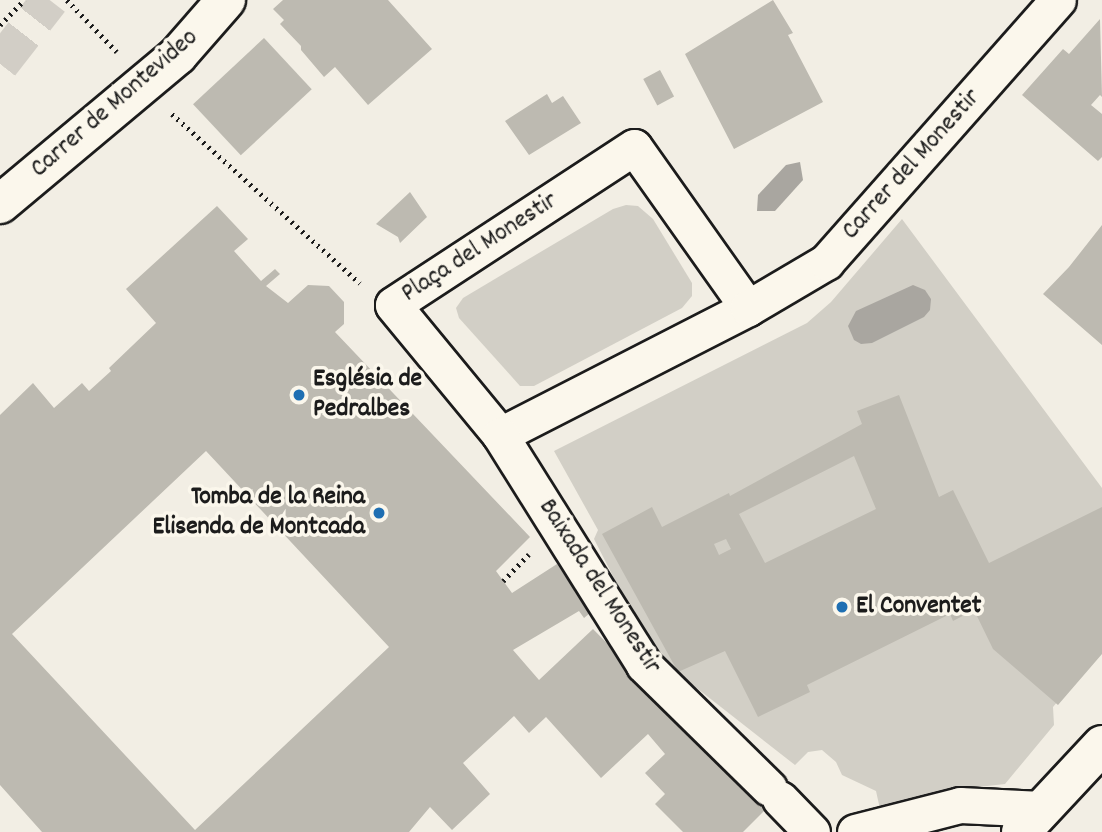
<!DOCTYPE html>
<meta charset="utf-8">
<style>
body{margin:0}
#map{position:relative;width:1102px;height:832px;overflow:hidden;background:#f2eee4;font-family:Dekko,sans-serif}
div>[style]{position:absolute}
.green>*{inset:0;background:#d2cfc6}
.water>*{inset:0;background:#a9a6a0}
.building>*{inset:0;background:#bdbab1;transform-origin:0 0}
.trunk-tunnel>*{height:38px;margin-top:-19px;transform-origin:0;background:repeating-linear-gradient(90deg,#d2cec6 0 38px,transparent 0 57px)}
.path>*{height:4.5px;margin-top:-2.25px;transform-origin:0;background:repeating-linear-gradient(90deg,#1c1c1c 0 2px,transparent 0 7px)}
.roads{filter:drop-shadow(2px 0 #1c1c1c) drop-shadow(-2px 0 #1c1c1c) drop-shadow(0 2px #1c1c1c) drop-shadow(0 -2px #1c1c1c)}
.minor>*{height:35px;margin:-17.5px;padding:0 17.5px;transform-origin:17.5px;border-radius:17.5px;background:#fbf7ec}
.tertiary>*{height:38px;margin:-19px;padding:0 19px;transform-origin:19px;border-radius:19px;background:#fbf7ec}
.dots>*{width:19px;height:19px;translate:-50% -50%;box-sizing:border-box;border:4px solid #fbf7ec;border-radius:50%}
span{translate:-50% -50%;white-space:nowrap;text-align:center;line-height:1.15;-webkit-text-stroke:7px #fbf7ec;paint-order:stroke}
.street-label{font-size:26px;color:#1c1c1c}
.poi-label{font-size:26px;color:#1c1c1c;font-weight:700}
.left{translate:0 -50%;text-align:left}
.right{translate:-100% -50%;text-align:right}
</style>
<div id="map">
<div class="green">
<i style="clip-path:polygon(626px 205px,638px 206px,653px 219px,692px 283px,692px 296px,682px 308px,534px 386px,520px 386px,459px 318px,456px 308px,463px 298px,613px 209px)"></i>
<i style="clip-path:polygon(902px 219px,1102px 488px,1102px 648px,1053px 707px,1054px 725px,1005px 784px,960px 789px,880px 809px,876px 791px,842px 775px,836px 762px,822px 750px,808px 752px,795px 765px,675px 671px,664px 676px,594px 539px,598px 530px,554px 451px,807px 323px,831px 302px)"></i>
</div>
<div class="water">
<i style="clip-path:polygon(800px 162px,803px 180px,775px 211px,757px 211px,758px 195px,786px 165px)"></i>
<i style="clip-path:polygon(913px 285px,925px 290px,931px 299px,930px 310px,924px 317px,872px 343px,861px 344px,854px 340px,848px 326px,856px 311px)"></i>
</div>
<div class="building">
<i style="clip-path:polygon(283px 0,388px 0,432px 49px,368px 105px,335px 67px,324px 77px,301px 50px,301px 46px,280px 24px,284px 20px,273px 9px)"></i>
<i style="clip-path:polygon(773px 0,793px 33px,788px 35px,823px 102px,734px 149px,685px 54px)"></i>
<i style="clip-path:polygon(1100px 19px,1102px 97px,1100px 95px,1091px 105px,1102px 114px,1102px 157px,1098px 161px,1022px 95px,1063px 49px,1069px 54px)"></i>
<i style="left:264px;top:38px;width:70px;height:97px;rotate:47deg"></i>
<i style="left:660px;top:70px;width:30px;height:19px;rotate:62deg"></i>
<i style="clip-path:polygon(547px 94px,552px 103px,563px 96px,581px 123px,529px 155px,505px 121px)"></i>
<i style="clip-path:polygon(410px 192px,427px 217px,400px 243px,398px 237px,376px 224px)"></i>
<i style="clip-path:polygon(evenodd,217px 206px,248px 239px,234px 251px,261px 281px,275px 269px,280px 274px,266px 286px,288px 303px,308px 285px,329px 286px,344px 302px,344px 324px,335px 332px,530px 537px,496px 571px,512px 593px,557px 564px,590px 613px,584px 618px,579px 611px,513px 650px,539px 680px,593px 629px,768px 807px,743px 832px,683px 832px,655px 804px,665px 794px,645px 773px,665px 754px,648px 734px,601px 778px,546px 717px,529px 733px,514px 716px,463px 763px,490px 794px,452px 830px,430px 807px,409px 832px,42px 832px,0 785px,0 415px,33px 383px,54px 408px,82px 383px,89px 391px,111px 371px,109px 368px,156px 323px,126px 289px,217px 206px,206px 451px,389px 647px,195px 830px,12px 634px,206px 451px)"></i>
<i style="clip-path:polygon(1102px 225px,1102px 345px,1043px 294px,1069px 267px)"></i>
<i style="clip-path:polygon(evenodd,899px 395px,939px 497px,953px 490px,989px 563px,1102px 507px,1102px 654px,1058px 705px,993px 649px,974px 610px,953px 621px,950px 614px,807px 685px,810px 692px,758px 717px,725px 651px,678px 672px,602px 534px,652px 507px,662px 527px,729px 493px,730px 496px,862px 424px,857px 411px,899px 395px,854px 456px,876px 509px,765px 563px,739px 514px,854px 456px,899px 395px,726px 539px,731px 549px,719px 555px,714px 544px,726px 539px)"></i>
</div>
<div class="trunk-tunnel">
<i style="left:0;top:64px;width:81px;rotate:-52deg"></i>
</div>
<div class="path">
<i style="left:67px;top:0;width:72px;rotate:46.1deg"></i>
<i style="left:0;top:25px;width:35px;rotate:-46deg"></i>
<i style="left:172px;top:114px;width:253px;rotate:42deg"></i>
<i style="left:503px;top:581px;width:37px;rotate:-46deg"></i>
</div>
<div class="roads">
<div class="minor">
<i style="left:748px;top:308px;width:197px;rotate:-125.3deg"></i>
<i style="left:634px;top:147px;width:288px;rotate:146.8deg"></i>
<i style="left:393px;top:305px;width:168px;rotate:50.5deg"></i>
<i style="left:500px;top:435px;width:279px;rotate:-27.1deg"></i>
<i style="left:748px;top:308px;width:91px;rotate:-30.5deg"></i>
<i style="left:826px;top:262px;width:350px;rotate:-48.5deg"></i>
<i style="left:500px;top:435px;width:271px;rotate:57.9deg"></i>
<i style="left:644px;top:665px;width:175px;rotate:44.5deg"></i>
<i style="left:780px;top:799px;width:46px;rotate:45.9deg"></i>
<i style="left:855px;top:832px;width:108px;rotate:-14.4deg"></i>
<i style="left:960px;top:805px;width:81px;rotate:2.8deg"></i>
</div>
<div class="tertiary">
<i style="left:0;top:204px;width:232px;rotate:-39.9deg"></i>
<i style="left:178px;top:55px;width:73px;rotate:-48.9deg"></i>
<i style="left:1021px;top:832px;width:119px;rotate:-47deg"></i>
</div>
</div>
<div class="dots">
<i style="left:299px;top:395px;background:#1f6fb2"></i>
<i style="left:379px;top:513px;background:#1f6fb2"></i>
<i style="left:842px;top:607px;background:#1f6fb2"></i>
</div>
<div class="street-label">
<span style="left:115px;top:104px;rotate:-41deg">Carrer de Montevideo</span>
<span style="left:912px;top:165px;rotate:-48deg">Carrer del Monestir</span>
<span style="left:480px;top:248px;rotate:-33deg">Plaça del Monestir</span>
<span style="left:599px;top:587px;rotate:57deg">Baixada del Monestir</span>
</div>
<div class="poi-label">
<span class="left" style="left:313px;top:395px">Església de<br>Pedralbes</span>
<span class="right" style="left:365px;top:513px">Tomba de la Reina<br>Elisenda de Montcada</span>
<span class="left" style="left:856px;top:607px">El Conventet</span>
</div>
</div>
